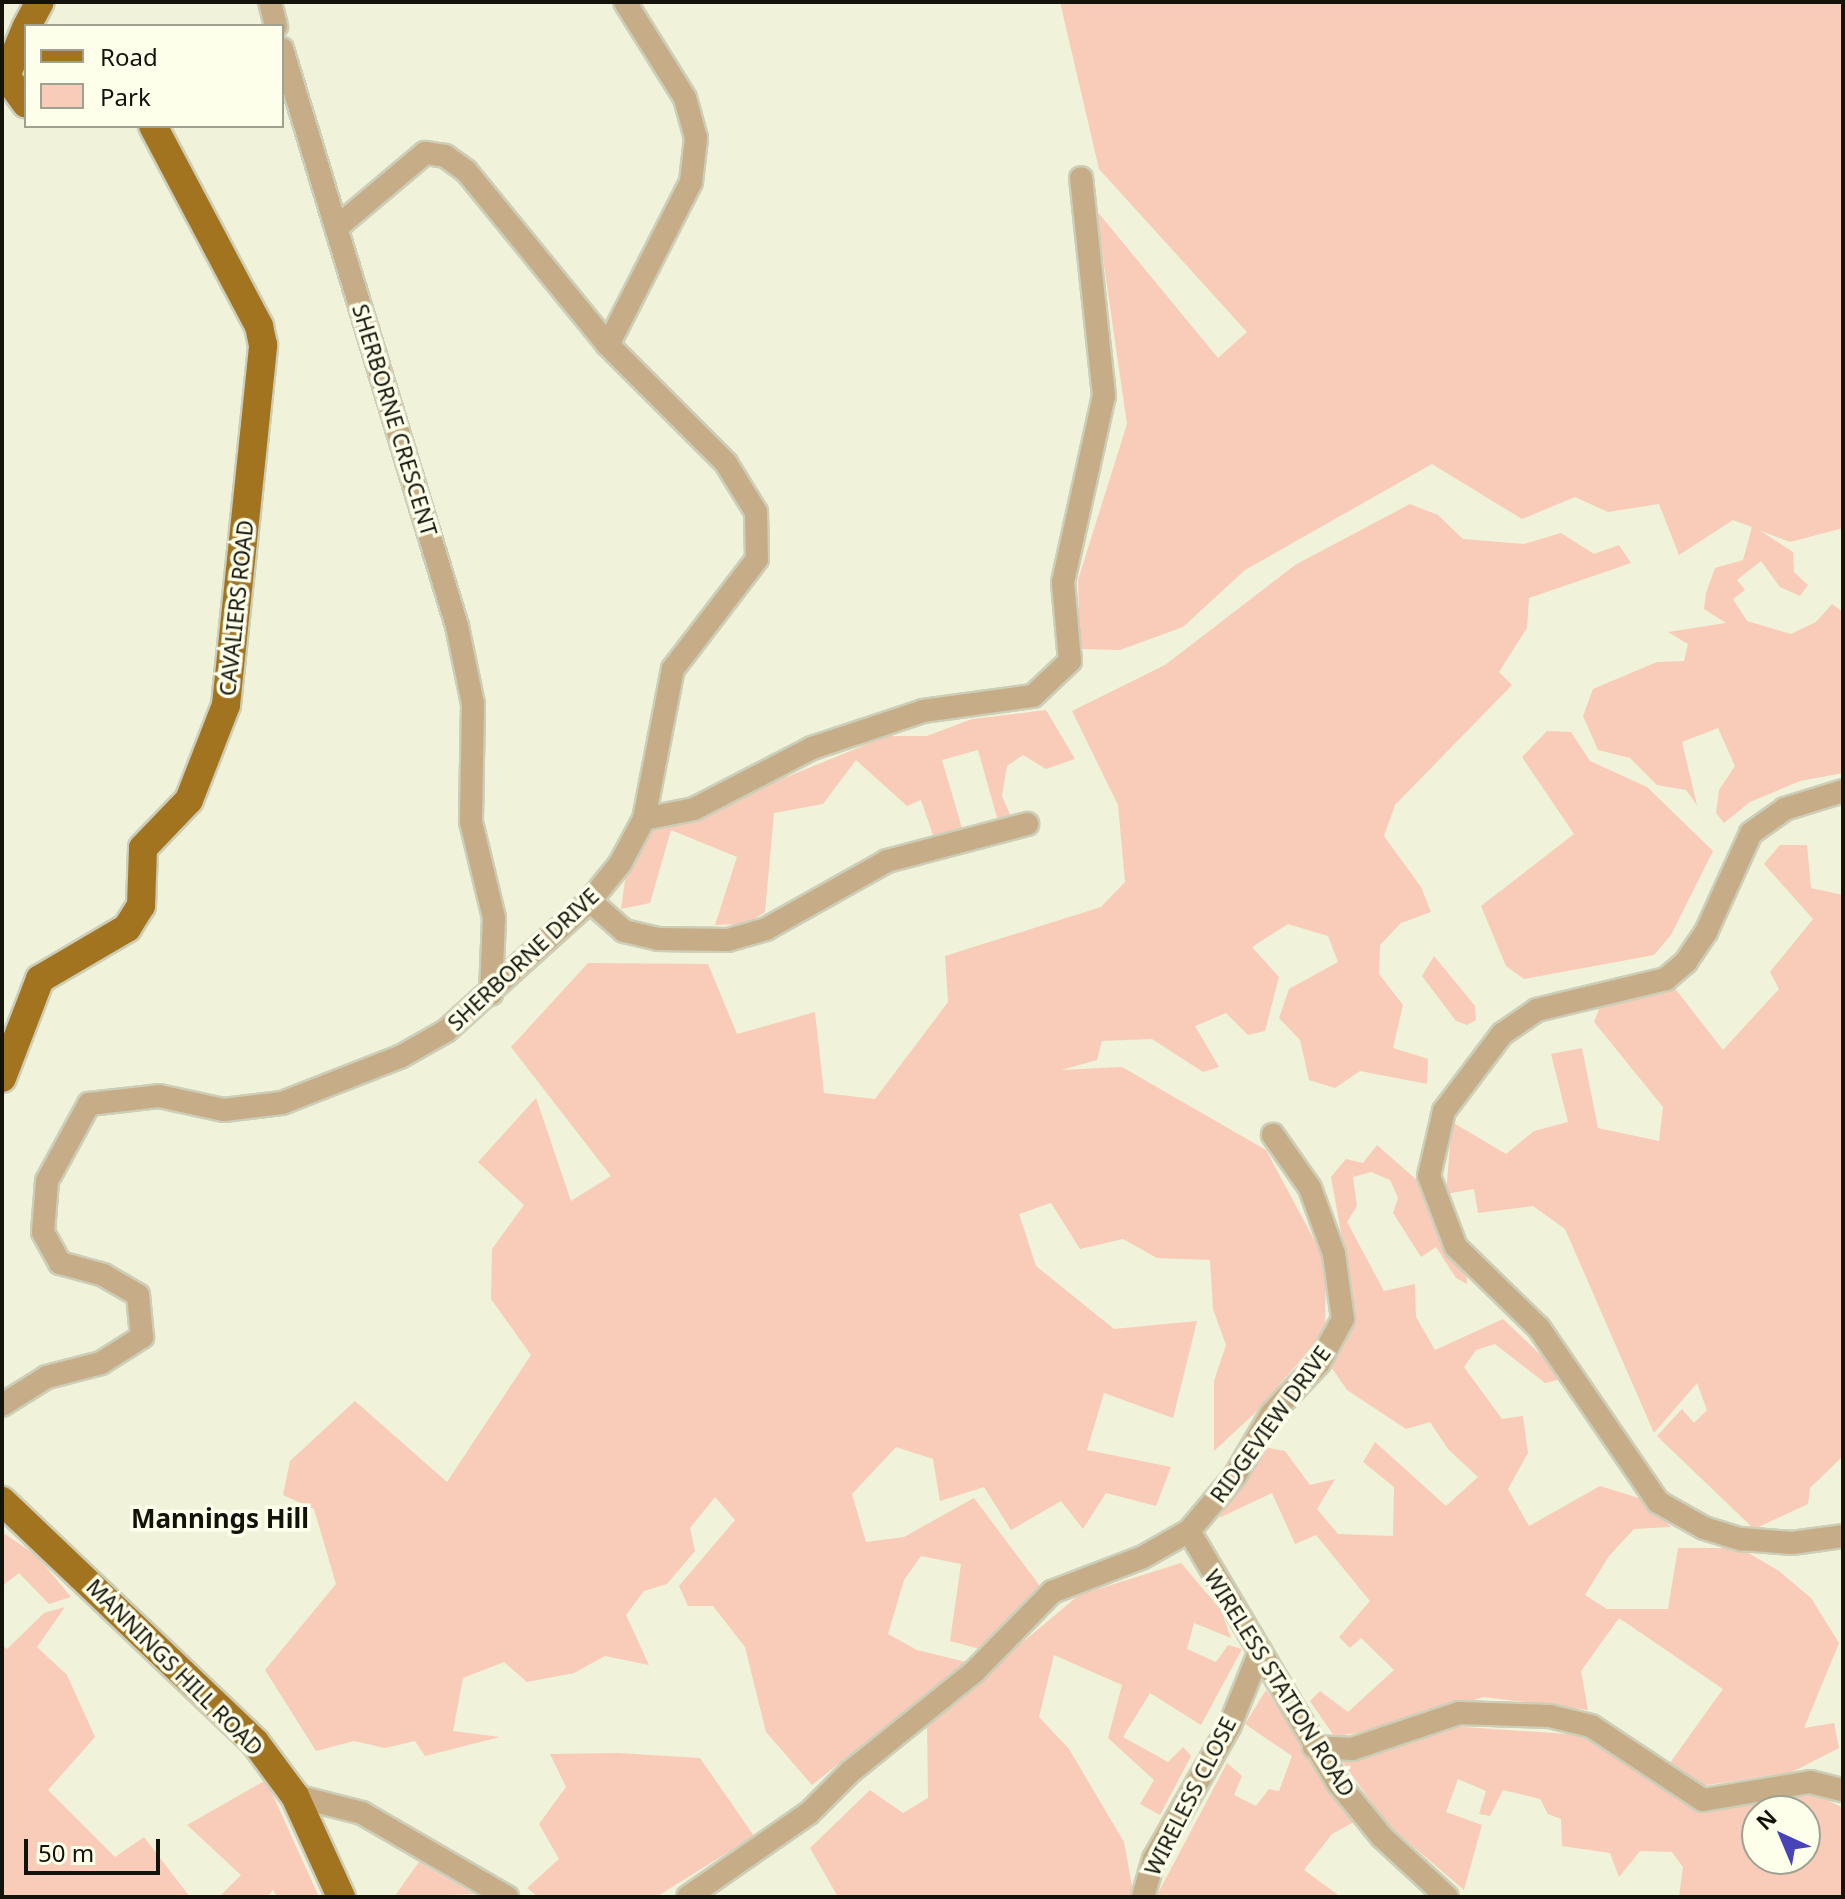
<!DOCTYPE html>
<style>
body{margin:0}
#map{position:relative;width:1845px;height:1899px;overflow:hidden;background:#f0f2d9;font-family:"Noto Sans",sans-serif}
div>[style]{position:absolute}
.green>*{inset:0;background:#f8ccb9}
.roads{filter:drop-shadow(2px 0 #cdceb8) drop-shadow(-2px 0 #cdceb8) drop-shadow(0 2px #cdceb8) drop-shadow(0 -2px #cdceb8)}
.minor>*{height:22px;margin:-11px;padding:0 11px;transform-origin:11px;border-radius:11px;background:#c6ad87}
.major>*{height:28px;margin:-14px;padding:0 14px;transform-origin:14px;border-radius:14px;background:#a27420}
span{translate:-50% -50%;white-space:nowrap;text-align:center;line-height:1.15;-webkit-text-stroke:7px #fdffeb;paint-order:stroke}
.street-label{font-size:22px;color:#13130b}
.quarter-label{font-size:26px;color:#13130b;font-weight:700}
.frame{position:absolute;inset:0;border:4px solid #13130b;pointer-events:none}
.legend{position:absolute;left:24px;top:24px;width:260px;height:104px;box-sizing:border-box;background:#fdffeb;border:2px solid #9fa191;margin:0;padding:10px 14px;list-style:none;font-size:24px;color:#13130b}
.legend li{display:flex;align-items:center;gap:16px;height:40px}
.legend b{width:40px;border:2px solid #9fa191}
.north{position:absolute;left:1741px;top:1795px;width:80px;height:80px;box-sizing:border-box;background:#fdffeb;border:2px solid #9fa191;border-radius:50%;rotate:316deg;font-size:22px;font-weight:700;line-height:32px;text-align:center;color:#13130b}
.north::after{content:'';display:block;margin:auto;width:28px;height:36px;background:#4743b9;clip-path:polygon(50% 0,100% 100%,50% 72%,0 100%)}
.scale{position:absolute;left:24px;top:1839px;width:136px;height:36px;box-sizing:border-box;border:4px solid #13130b;border-top:0;padding-left:10px;font-size:24px;line-height:28px;white-space:nowrap;color:#13130b;-webkit-text-stroke:6px #fdffeb;paint-order:stroke}
</style>
<div id="map">
<div class="green">
<i style="clip-path:polygon(1060px 2px,1843px 2px,1843px 528px,1790px 542px,1759px 530px,1793px 552px,1794px 572px,1808px 585px,1800px 596px,1780px 587px,1761px 561px,1737px 580px,1745px 590px,1733px 599px,1747px 621px,1791px 634px,1816px 622px,1832px 604px,1843px 612px,1843px 773px,1800px 781px,1750px 802px,1724px 823px,1716px 813px,1719px 790px,1735px 766px,1718px 728px,1682px 742px,1697px 805px,1686px 790px,1657px 785px,1630px 758px,1598px 750px,1583px 716px,1593px 689px,1657px 662px,1684px 661px,1688px 644px,1668px 632px,1726px 623px,1704px 609px,1706px 593px,1715px 568px,1743px 560px,1752px 527px,1733px 520px,1679px 555px,1659px 504px,1608px 512px,1575px 497px,1522px 519px,1432px 464px,1245px 570px,1183px 627px,1120px 650px,1080px 649px,1078px 580px,1127px 424px,1096px 210px,1218px 358px,1247px 332px,1099px 169px)"></i>
<i style="clip-path:polygon(1410px 504px,1438px 515px,1463px 539px,1524px 544px,1561px 533px,1594px 554px,1619px 545px,1631px 563px,1529px 598px,1527px 628px,1499px 672px,1512px 685px,1395px 805px,1384px 836px,1421px 887px,1431px 912px,1401px 923px,1380px 945px,1379px 974px,1403px 1005px,1393px 1048px,1428px 1059px,1427px 1084px,1360px 1071px,1335px 1088px,1309px 1080px,1300px 1040px,1279px 1018px,1289px 989px,1338px 962px,1328px 936px,1288px 924px,1252px 947px,1279px 977px,1265px 1031px,1248px 1035px,1226px 1013px,1195px 1026px,1219px 1067px,1203px 1072px,1152px 1039px,1102px 1041px,1097px 1060px,1061px 1070px,1122px 1067px,1266px 1150px,1326px 1262px,1325px 1332px,1256px 1412px,1214px 1451px,1214px 1381px,1226px 1345px,1213px 1309px,1210px 1260px,1157px 1258px,1123px 1239px,1080px 1249px,1051px 1203px,1019px 1214px,1036px 1266px,1114px 1329px,1197px 1321px,1173px 1418px,1104px 1393px,1087px 1450px,1171px 1467px,1156px 1506px,1106px 1493px,1083px 1529px,1061px 1501px,1011px 1530px,984px 1487px,940px 1501px,933px 1459px,896px 1447px,852px 1494px,866px 1542px,904px 1537px,974px 1498px,1040px 1586px,980px 1649px,950px 1641px,961px 1564px,921px 1556px,904px 1580px,888px 1634px,917px 1650px,966px 1662px,812px 1785px,766px 1732px,745px 1647px,713px 1606px,688px 1606px,679px 1586px,735px 1520px,715px 1497px,690px 1528px,695px 1551px,667px 1584px,644px 1591px,626px 1615px,649px 1665px,605px 1656px,574px 1673px,527px 1682px,504px 1662px,463px 1678px,453px 1731px,500px 1737px,425px 1756px,415px 1741px,385px 1748px,354px 1741px,316px 1751px,265px 1670px,336px 1584px,314px 1509px,283px 1495px,290px 1461px,355px 1401px,447px 1482px,531px 1355px,491px 1299px,492px 1249px,524px 1205px,478px 1162px,536px 1098px,571px 1201px,611px 1176px,511px 1047px,588px 963px,708px 964px,737px 1034px,815px 1012px,824px 1093px,875px 1099px,948px 1002px,945px 956px,1101px 907px,1125px 882px,1118px 805px,1072px 711px,1165px 665px,1295px 565px)"></i>
<i style="clip-path:polygon(1046px 710px,1075px 759px,1046px 769px,1023px 755px,1007px 766px,1002px 796px,1011px 817px,998px 821px,978px 750px,942px 760px,962px 828px,934px 838px,921px 800px,907px 806px,856px 760px,823px 804px,774px 813px,765px 912px,746px 924px,715px 925px,737px 857px,671px 830px,650px 903px,621px 909px,627px 867px,648px 826px,662px 828px,887px 736px,927px 736px,972px 719px)"></i>
<i style="clip-path:polygon(1547px 731px,1571px 732px,1590px 761px,1647px 787px,1713px 851px,1671px 935px,1654px 955px,1524px 979px,1506px 966px,1481px 906px,1574px 834px,1522px 757px)"></i>
<i style="clip-path:polygon(1780px 845px,1807px 845px,1811px 888px,1843px 895px,1843px 1456px,1810px 1488px,1808px 1504px,1754px 1529px,1657px 1436px,1682px 1409px,1694px 1423px,1707px 1410px,1697px 1383px,1654px 1433px,1565px 1229px,1533px 1206px,1478px 1213px,1474px 1189px,1446px 1194px,1452px 1122px,1506px 1154px,1534px 1131px,1568px 1122px,1551px 1054px,1582px 1048px,1598px 1128px,1659px 1141px,1663px 1107px,1594px 1022px,1599px 1009px,1673px 986px,1723px 1050px,1779px 989px,1770px 972px,1813px 919px,1764px 864px)"></i>
<i style="clip-path:polygon(1434px 956px,1475px 1006px,1476px 1020px,1467px 1025px,1456px 1021px,1422px 976px)"></i>
<i style="clip-path:polygon(1377px 1145px,1419px 1182px,1466px 1269px,1467px 1284px,1456px 1278px,1436px 1247px,1421px 1257px,1393px 1213px,1398px 1198px,1390px 1180px,1371px 1172px,1353px 1177px,1357px 1206px,1347px 1222px,1384px 1291px,1415px 1284px,1416px 1317px,1435px 1350px,1503px 1319px,1565px 1378px,1545px 1383px,1495px 1344px,1476px 1350px,1464px 1367px,1502px 1419px,1523px 1416px,1528px 1453px,1508px 1489px,1529px 1526px,1600px 1486px,1642px 1499px,1671px 1527px,1634px 1529px,1609px 1556px,1585px 1595px,1607px 1609px,1668px 1609px,1678px 1548px,1740px 1548px,1779px 1571px,1811px 1598px,1839px 1643px,1804px 1728px,1834px 1723px,1839px 1748px,1792px 1772px,1702px 1786px,1667px 1767px,1723px 1689px,1619px 1618px,1581px 1671px,1588px 1710px,1483px 1697px,1374px 1731px,1334px 1736px,1310px 1701px,1320px 1691px,1348px 1712px,1394px 1670px,1361px 1638px,1350px 1648px,1339px 1637px,1370px 1601px,1316px 1535px,1295px 1544px,1272px 1493px,1219px 1518px,1264px 1447px,1285px 1451px,1310px 1485px,1335px 1479px,1317px 1509px,1338px 1534px,1393px 1536px,1394px 1487px,1363px 1462px,1375px 1442px,1446px 1506px,1478px 1477px,1448px 1449px,1430px 1422px,1406px 1429px,1347px 1390px,1329px 1364px,1356px 1317px,1331px 1177px,1346px 1159px,1363px 1163px)"></i>
<i style="clip-path:polygon(2px 1532px,37px 1556px,71px 1597px,49px 1604px,19px 1573px,2px 1586px)"></i>
<i style="clip-path:polygon(1181px 1563px,1221px 1610px,1231px 1638px,1194px 1623px,1187px 1649px,1216px 1662px,1228px 1645px,1242px 1649px,1201px 1725px,1150px 1693px,1123px 1737px,1168px 1762px,1183px 1747px,1191px 1756px,1160px 1815px,1140px 1804px,1154px 1780px,1108px 1738px,1122px 1685px,1054px 1655px,1039px 1717px,1069px 1749px,1124px 1842px,1134px 1897px,838px 1897px,810px 1848px,870px 1790px,903px 1813px,928px 1798px,927px 1722px,1079px 1595px)"></i>
<i style="clip-path:polygon(65px 1607px,37px 1647px,67px 1675px,95px 1737px,48px 1790px,115px 1857px,144px 1837px,190px 1897px,2px 1897px,2px 1645px,7px 1649px,44px 1613px)"></i>
<i style="clip-path:polygon(1266px 1690px,1354px 1822px,1332px 1834px,1304px 1870px,1341px 1897px,1156px 1897px,1227px 1763px,1242px 1776px,1234px 1795px,1256px 1806px,1269px 1789px,1279px 1791px,1292px 1756px,1245px 1724px)"></i>
<i style="clip-path:polygon(evenodd,1450px 1726px,1583px 1735px,1696px 1807px,1818px 1795px,1843px 1808px,1843px 1897px,1679px 1897px,1683px 1867px,1672px 1852px,1640px 1851px,1619px 1877px,1610px 1853px,1562px 1846px,1561px 1819px,1548px 1814px,1540px 1799px,1503px 1790px,1490px 1816px,1479px 1814px,1486px 1791px,1458px 1779px,1446px 1812px,1482px 1825px,1464px 1890px,1387px 1824px,1341px 1760px,1450px 1726px,1757px 1811px,1805px 1811px,1805px 1859px,1757px 1859px,1757px 1811px)"></i>
<i style="clip-path:polygon(618px 1753px,700px 1758px,754px 1836px,656px 1897px,538px 1897px,527px 1888px,559px 1859px,539px 1824px,566px 1787px,550px 1754px)"></i>
<i style="clip-path:polygon(266px 1780px,319px 1897px,277px 1897px,273px 1890px,267px 1897px,219px 1897px,241px 1875px,187px 1825px)"></i>
<i style="clip-path:polygon(419px 1862px,474px 1894px,394px 1897px)"></i>
</div>
<div class="roads">
<div class="minor">
<i style="left:270px;top:2px;width:25px;rotate:76deg"></i>
<i style="left:282px;top:49px;width:603px;rotate:73.13deg"></i>
<i style="left:457px;top:626px;width:80px;rotate:78.4deg"></i>
<i style="left:473px;top:704px;width:118px;rotate:91deg"></i>
<i style="left:471px;top:822px;width:99px;rotate:76.5deg"></i>
<i style="left:494px;top:918px;width:76px;rotate:92.3deg"></i>
<i style="left:608px;top:345px;width:183px;rotate:-63deg"></i>
<i style="left:691px;top:182px;width:44px;rotate:-83.5deg"></i>
<i style="left:696px;top:138px;width:41px;rotate:-105.4deg"></i>
<i style="left:685px;top:98px;width:113px;rotate:-122deg"></i>
<i style="left:1843px;top:791px;width:61px;rotate:162.8deg"></i>
<i style="left:1785px;top:809px;width:42px;rotate:144.8deg"></i>
<i style="left:1751px;top:833px;width:109px;rotate:114.4deg"></i>
<i style="left:1706px;top:932px;width:36px;rotate:124deg"></i>
<i style="left:1686px;top:962px;width:26px;rotate:140deg"></i>
<i style="left:1666px;top:979px;width:133px;rotate:166.5deg"></i>
<i style="left:1537px;top:1010px;width:42px;rotate:145.6deg"></i>
<i style="left:1502px;top:1034px;width:96px;rotate:127deg"></i>
<i style="left:1444px;top:1111px;width:67px;rotate:103deg"></i>
<i style="left:1429px;top:1176px;width:76px;rotate:69.2deg"></i>
<i style="left:1456px;top:1247px;width:116px;rotate:44.3deg"></i>
<i style="left:1539px;top:1328px;width:211px;rotate:55.6deg"></i>
<i style="left:1658px;top:1502px;width:53px;rotate:29.5deg"></i>
<i style="left:1704px;top:1528px;width:39px;rotate:17deg"></i>
<i style="left:1741px;top:1539px;width:51px;rotate:4.5deg"></i>
<i style="left:1792px;top:1543px;width:51px;rotate:-7.8deg"></i>
<i style="left:644px;top:819px;width:51px;rotate:-11.3deg"></i>
<i style="left:694px;top:809px;width:133px;rotate:-27.3deg"></i>
<i style="left:812px;top:748px;width:117px;rotate:-18.4deg"></i>
<i style="left:923px;top:711px;width:111px;rotate:-7.8deg"></i>
<i style="left:1033px;top:696px;width:51px;rotate:-43.4deg"></i>
<i style="left:1070px;top:661px;width:79px;rotate:-95.1deg"></i>
<i style="left:1063px;top:582px;width:190px;rotate:-77.6deg"></i>
<i style="left:1104px;top:396px;width:219px;rotate:-96deg"></i>
<i style="left:590px;top:901px;width:45px;rotate:41.4deg"></i>
<i style="left:624px;top:931px;width:35px;rotate:13deg"></i>
<i style="left:658px;top:939px;width:70px;rotate:0.8deg"></i>
<i style="left:728px;top:940px;width:40px;rotate:-16deg"></i>
<i style="left:766px;top:929px;width:139px;rotate:-29.3deg"></i>
<i style="left:887px;top:861px;width:145px;rotate:-14.8deg"></i>
<i style="left:2px;top:1405px;width:53px;rotate:-31.9deg"></i>
<i style="left:47px;top:1377px;width:56px;rotate:-14.5deg"></i>
<i style="left:101px;top:1363px;width:49px;rotate:-32.4deg"></i>
<i style="left:142px;top:1337px;width:42px;rotate:-95.4deg"></i>
<i style="left:138px;top:1295px;width:39px;rotate:-150deg"></i>
<i style="left:104px;top:1275px;width:46px;rotate:-164.7deg"></i>
<i style="left:60px;top:1263px;width:35px;rotate:-119deg"></i>
<i style="left:43px;top:1232px;width:51px;rotate:-85.5deg"></i>
<i style="left:47px;top:1181px;width:88px;rotate:-61.4deg"></i>
<i style="left:89px;top:1104px;width:70px;rotate:-6.5deg"></i>
<i style="left:159px;top:1096px;width:66px;rotate:12.2deg"></i>
<i style="left:224px;top:1110px;width:58px;rotate:-6.9deg"></i>
<i style="left:282px;top:1103px;width:127px;rotate:-21.3deg"></i>
<i style="left:400px;top:1057px;width:53px;rotate:-29.5deg"></i>
<i style="left:446px;top:1031px;width:194px;rotate:-42.1deg"></i>
<i style="left:590px;top:901px;width:48px;rotate:-51deg"></i>
<i style="left:620px;top:864px;width:51px;rotate:-61.9deg"></i>
<i style="left:644px;top:819px;width:153px;rotate:-79.1deg"></i>
<i style="left:673px;top:669px;width:138px;rotate:-52.6deg"></i>
<i style="left:757px;top:559px;width:47px;rotate:-91.2deg"></i>
<i style="left:756px;top:512px;width:57px;rotate:-121.5deg"></i>
<i style="left:726px;top:463px;width:167px;rotate:-135deg"></i>
<i style="left:608px;top:345px;width:225px;rotate:-129.2deg"></i>
<i style="left:466px;top:171px;width:26px;rotate:-144deg"></i>
<i style="left:445px;top:156px;width:20px;rotate:-171deg"></i>
<i style="left:425px;top:153px;width:116px;rotate:139.9deg"></i>
<i style="left:1189px;top:1531px;width:293px;rotate:59.4deg"></i>
<i style="left:1338px;top:1783px;width:70px;rotate:50.8deg"></i>
<i style="left:1382px;top:1837px;width:88px;rotate:42.7deg"></i>
<i style="left:1314px;top:1747px;width:38px;rotate:3deg"></i>
<i style="left:1352px;top:1749px;width:113px;rotate:-18.6deg"></i>
<i style="left:1459px;top:1713px;width:91px;rotate:1.9deg"></i>
<i style="left:1550px;top:1716px;width:42px;rotate:13.7deg"></i>
<i style="left:1591px;top:1726px;width:134px;rotate:33.5deg"></i>
<i style="left:1703px;top:1800px;width:109px;rotate:-9.5deg"></i>
<i style="left:1810px;top:1782px;width:34px;rotate:14deg"></i>
<i style="left:295px;top:1796px;width:69px;rotate:14.2deg"></i>
<i style="left:362px;top:1813px;width:168px;rotate:30.1deg"></i>
<i style="left:688px;top:1897px;width:147px;rotate:-34.8deg"></i>
<i style="left:809px;top:1813px;width:58px;rotate:-45deg"></i>
<i style="left:850px;top:1772px;width:159px;rotate:-38.9deg"></i>
<i style="left:974px;top:1672px;width:112px;rotate:-45.7deg"></i>
<i style="left:1052px;top:1592px;width:97px;rotate:-21deg"></i>
<i style="left:1143px;top:1557px;width:53px;rotate:-29.5deg"></i>
<i style="left:1189px;top:1531px;width:72px;rotate:-50.1deg"></i>
<i style="left:1235px;top:1476px;width:73px;rotate:-59.6deg"></i>
<i style="left:1272px;top:1413px;width:69px;rotate:-46.8deg"></i>
<i style="left:1319px;top:1363px;width:50px;rotate:-61.4deg"></i>
<i style="left:1343px;top:1319px;width:66px;rotate:-97.9deg"></i>
<i style="left:1334px;top:1254px;width:70px;rotate:-110deg"></i>
<i style="left:1310px;top:1188px;width:65px;rotate:-124.9deg"></i>
<i style="left:1143px;top:1897px;width:40px;rotate:-74deg"></i>
<i style="left:1154px;top:1859px;width:154px;rotate:-60.4deg"></i>
<i style="left:1230px;top:1725px;width:80px;rotate:-67.9deg"></i>
</div>
<div class="major">
<i style="left:27px;top:26px;width:27px;rotate:-62deg"></i>
<i style="left:26px;top:28px;width:52px;rotate:112.6deg"></i>
<i style="left:6px;top:76px;width:34px;rotate:54deg"></i>
<i style="left:2px;top:1078px;width:106px;rotate:-69deg"></i>
<i style="left:40px;top:979px;width:101px;rotate:-30.4deg"></i>
<i style="left:127px;top:928px;width:26px;rotate:-58deg"></i>
<i style="left:141px;top:906px;width:58px;rotate:-88deg"></i>
<i style="left:143px;top:848px;width:66px;rotate:-46.2deg"></i>
<i style="left:189px;top:800px;width:102px;rotate:-68.7deg"></i>
<i style="left:226px;top:705px;width:362px;rotate:-84.1deg"></i>
<i style="left:263px;top:345px;width:19px;rotate:-102deg"></i>
<i style="left:259px;top:326px;width:226px;rotate:-117.9deg"></i>
<i style="left:2px;top:1501px;width:349px;rotate:43.6deg"></i>
<i style="left:255px;top:1742px;width:67px;rotate:53.5deg"></i>
<i style="left:295px;top:1796px;width:111px;rotate:65.5deg"></i>
</div>
</div>
<div class="street-label">
<span style="left:395px;top:420px;rotate:73deg">SHERBORNE CRESCENT</span>
<span style="left:236px;top:608px;rotate:-84deg">CAVALIERS ROAD</span>
<span style="left:523px;top:959px;rotate:-43deg">SHERBORNE DRIVE</span>
<span style="left:1270px;top:1424px;rotate:-54deg">RIDGEVIEW DRIVE</span>
<span style="left:175px;top:1667px;rotate:45deg">MANNINGS HILL ROAD</span>
<span style="left:1280px;top:1683px;rotate:58deg">WIRELESS STATION ROAD</span>
<span style="left:1190px;top:1796px;rotate:-63deg">WIRELESS CLOSE</span>
</div>
<div class="quarter-label">
<span style="left:220px;top:1519px">Mannings Hill</span>
</div>
<div class="frame"></div>
<ul class="legend">
<li><b style="height:10px;background:#a27420"></b>Road</li>
<li><b style="height:22px;background:#f8ccb9"></b>Park</li>
</ul>
<div class="north">N</div>
<div class="scale">50 m</div>
</div>
